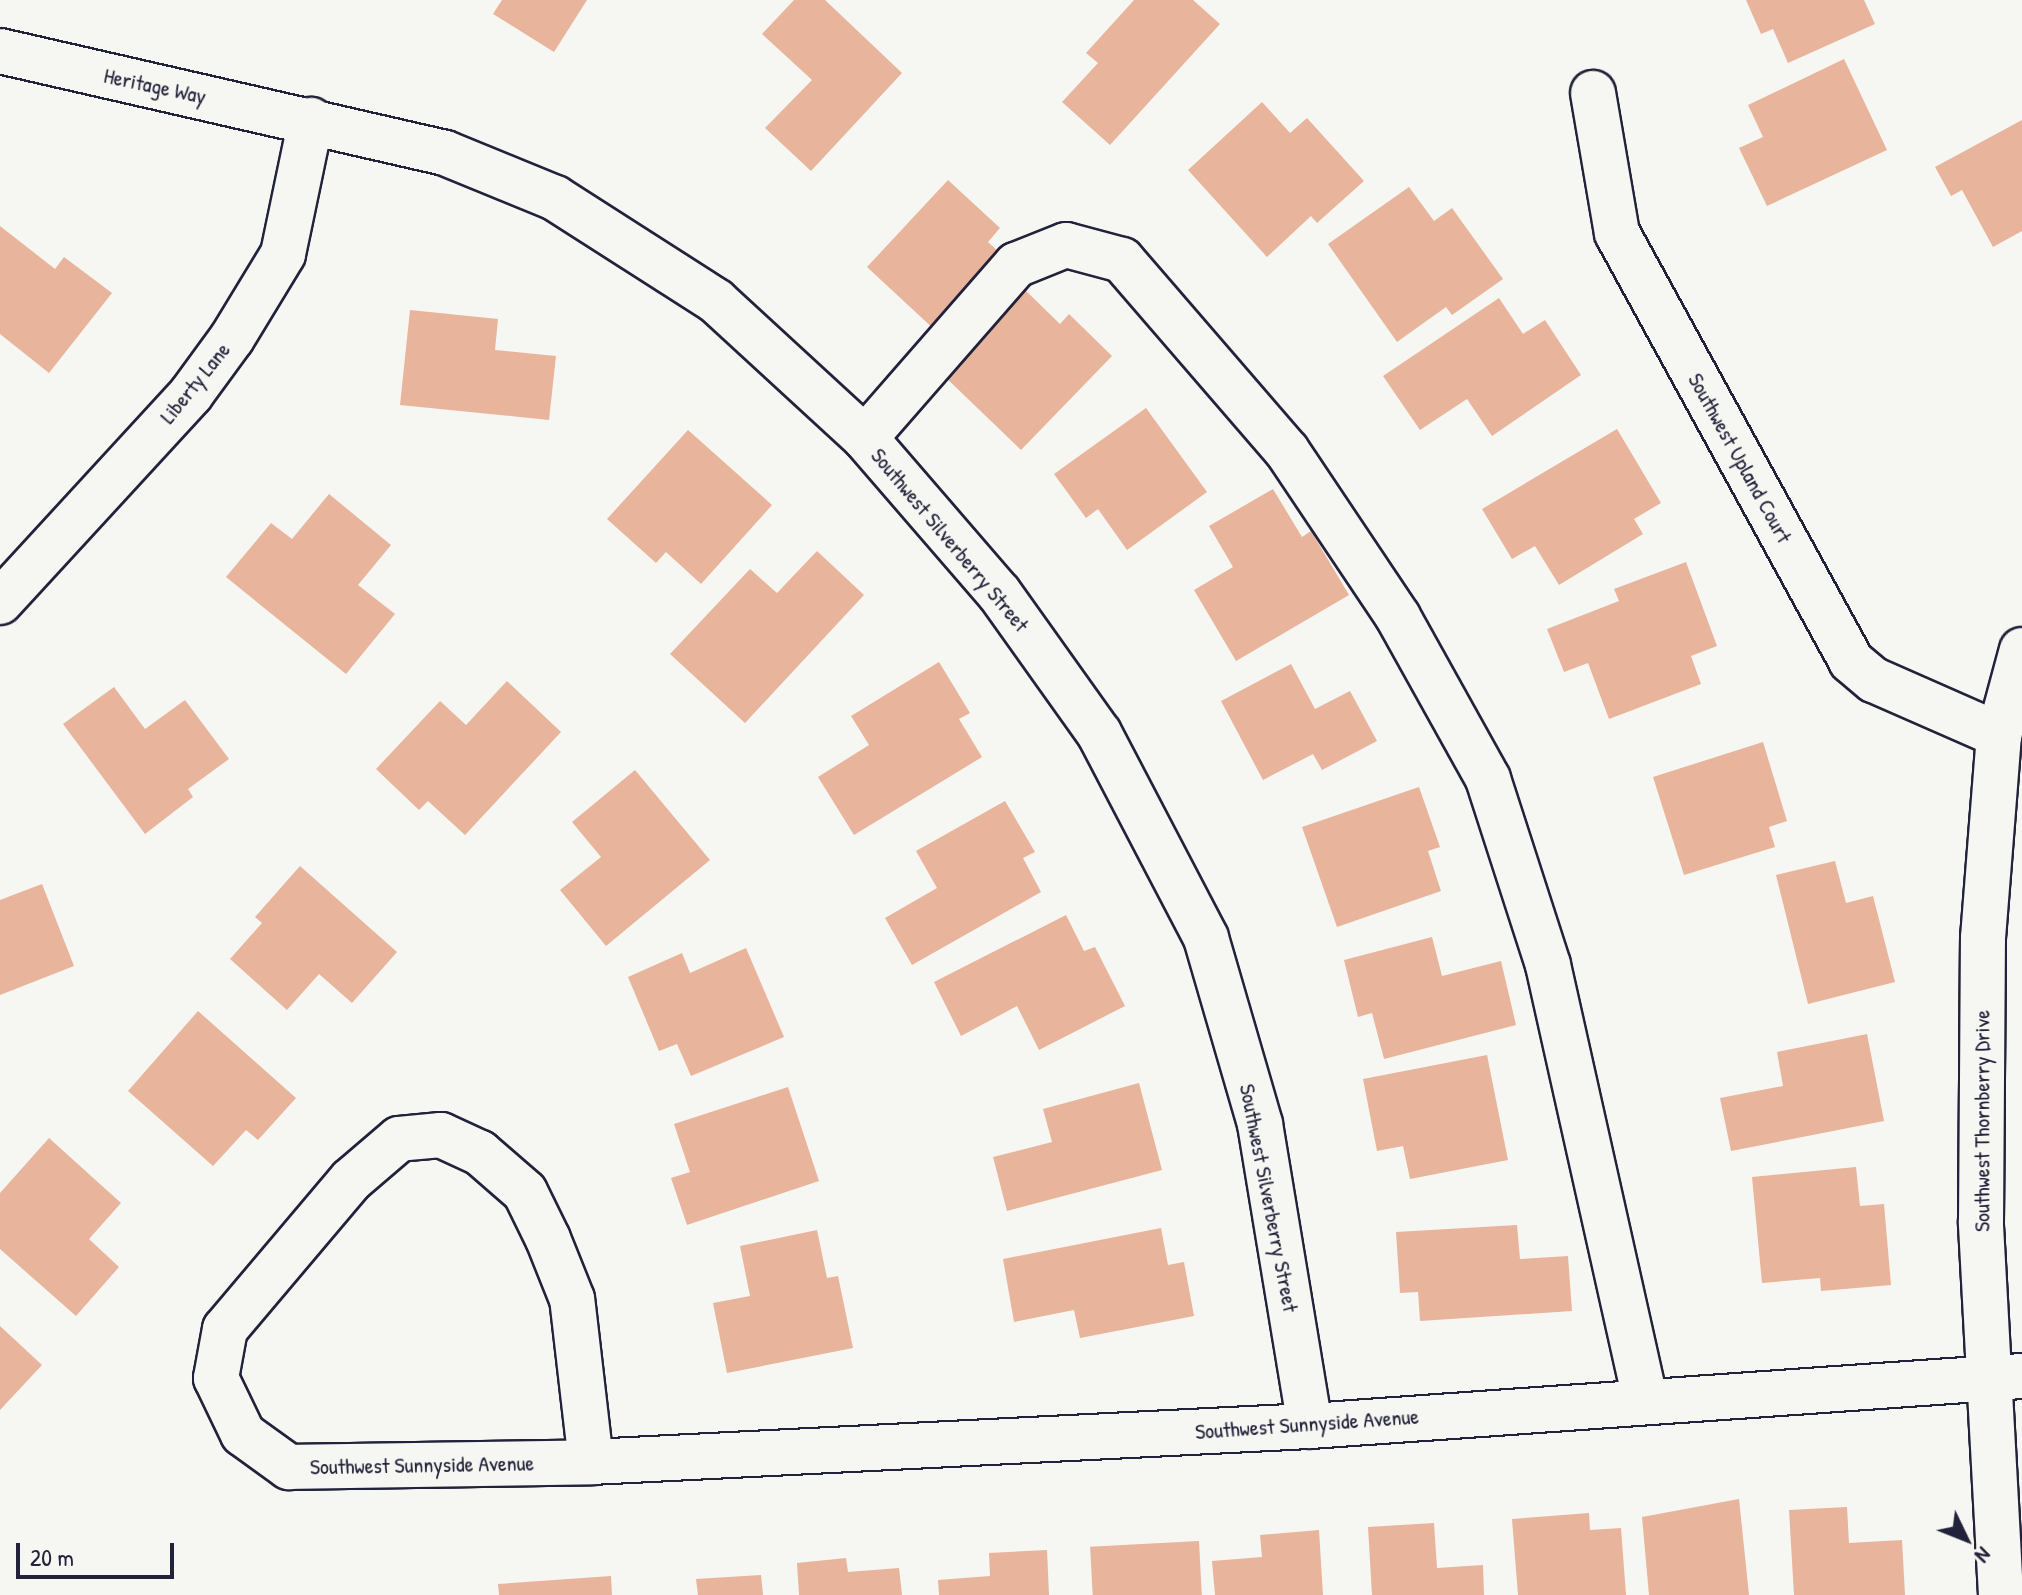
<!DOCTYPE html>
<style>
body{margin:0}
#map{position:relative;width:2022px;height:1595px;overflow:hidden;background:#f6f6f2;font-family:"Patrick Hand",sans-serif}
div>[style]{position:absolute}
.building>*{inset:0;background:#e8b49b;transform-origin:0 0}
.roads{filter:drop-shadow(2px 0 #22223b) drop-shadow(-2px 0 #22223b) drop-shadow(0 2px #22223b) drop-shadow(0 -2px #22223b)}
.minor>*{height:44px;margin:-22px;padding:0 22px;transform-origin:22px;border-radius:22px;background:#f6f6f2}
span{translate:-50% -50%;white-space:nowrap;text-align:center;line-height:1.15;-webkit-text-stroke:6px #f6f6f2;paint-order:stroke}
.street-label{font-size:22px;color:#22223b}
.north{position:absolute;left:1926px;top:1499px;width:80px;height:80px;-webkit-text-stroke:6px #f6f6f2;paint-order:stroke;rotate:133deg;font-size:22px;font-weight:700;line-height:32px;text-align:center;color:#22223b}
.north::after{content:'';display:block;margin:auto;width:28px;height:36px;background:#22223b;clip-path:polygon(50% 0,100% 100%,50% 72%,0 100%)}
.scale{position:absolute;left:16px;top:1543px;width:158px;height:36px;box-sizing:border-box;border:4px solid #22223b;border-top:0;padding-left:10px;font-size:24px;line-height:28px;white-space:nowrap;color:#22223b;-webkit-text-stroke:6px #f6f6f2;paint-order:stroke}
</style>
<div id="map">
<div class="building">
<i style="clip-path:polygon(502px 0,587px 0,554px 52px,493px 14px)"></i>
<i style="clip-path:polygon(794px 0,825px 0,902px 73px,811px 171px,765px 128px,812px 80px,762px 34px)"></i>
<i style="clip-path:polygon(1134px 0,1193px 0,1220px 24px,1110px 145px,1062px 102px,1098px 63px,1086px 53px)"></i>
<i style="clip-path:polygon(1746px 0,1864px 0,1875px 24px,1788px 63px,1773px 29px,1761px 34px)"></i>
<i style="clip-path:polygon(1844px 59px,1887px 150px,1767px 206px,1739px 148px,1763px 137px,1748px 105px)"></i>
<i style="clip-path:polygon(1262px 102px,1290px 133px,1307px 118px,1364px 181px,1317px 223px,1311px 216px,1267px 257px,1188px 170px)"></i>
<i style="clip-path:polygon(2022px 120px,2022px 231px,1993px 247px,1962px 190px,1951px 196px,1935px 167px)"></i>
<i style="clip-path:polygon(948px 180px,1000px 228px,988px 242px,1005px 258px,937px 332px,867px 267px)"></i>
<i style="clip-path:polygon(1409px 187px,1434px 221px,1452px 208px,1503px 279px,1452px 315px,1446px 307px,1397px 342px,1328px 244px)"></i>
<i style="clip-path:polygon(0 226px,55px 269px,64px 257px,112px 293px,49px 373px,0 334px)"></i>
<i style="clip-path:polygon(1023px 288px,1060px 324px,1069px 314px,1112px 356px,1021px 450px,941px 373px)"></i>
<i style="clip-path:polygon(1499px 298px,1523px 334px,1545px 320px,1581px 375px,1492px 436px,1467px 399px,1420px 430px,1383px 376px)"></i>
<i style="clip-path:polygon(410px 310px,498px 319px,495px 350px,556px 356px,549px 420px,400px 405px)"></i>
<i style="clip-path:polygon(1146px 408px,1207px 492px,1127px 550px,1098px 509px,1086px 518px,1054px 474px)"></i>
<i style="clip-path:polygon(1617px 429px,1661px 503px,1634px 519px,1643px 534px,1559px 585px,1535px 546px,1512px 559px,1482px 509px)"></i>
<i style="clip-path:polygon(688px 430px,772px 505px,701px 584px,666px 552px,656px 563px,607px 519px)"></i>
<i style="clip-path:polygon(1273px 489px,1302px 537px,1311px 531px,1349px 595px,1236px 661px,1194px 590px,1233px 567px,1209px 526px)"></i>
<i style="clip-path:polygon(329px 494px,391px 545px,358px 585px,395px 614px,346px 674px,226px 577px,271px 523px,292px 539px)"></i>
<i style="clip-path:polygon(817px 551px,864px 595px,745px 723px,670px 654px,750px 569px,777px 593px)"></i>
<i style="clip-path:polygon(1686px 562px,1717px 646px,1691px 656px,1701px 684px,1609px 719px,1588px 663px,1564px 672px,1547px 629px,1619px 601px,1614px 589px)"></i>
<i style="clip-path:polygon(939px 662px,970px 713px,959px 719px,982px 757px,854px 835px,818px 777px,869px 745px,851px 716px)"></i>
<i style="clip-path:polygon(1291px 664px,1315px 709px,1350px 691px,1377px 741px,1322px 770px,1313px 754px,1263px 780px,1221px 701px)"></i>
<i style="clip-path:polygon(507px 681px,561px 732px,465px 835px,428px 801px,419px 810px,376px 769px,440px 701px,466px 725px)"></i>
<i style="clip-path:polygon(114px 687px,145px 729px,185px 700px,229px 759px,188px 789px,193px 797px,145px 834px,63px 724px)"></i>
<i style="clip-path:polygon(1763px 742px,1787px 821px,1769px 827px,1775px 847px,1684px 875px,1653px 777px)"></i>
<i style="clip-path:polygon(635px 770px,710px 860px,606px 946px,560px 890px,601px 857px,572px 822px)"></i>
<i style="clip-path:polygon(1419px 787px,1440px 847px,1428px 851px,1441px 891px,1337px 927px,1302px 827px)"></i>
<i style="clip-path:polygon(1005px 801px,1035px 852px,1023px 858px,1041px 892px,912px 965px,885px 918px,937px 888px,916px 851px)"></i>
<i style="clip-path:polygon(1835px 861px,1846px 903px,1873px 896px,1895px 982px,1808px 1004px,1776px 875px)"></i>
<i style="clip-path:polygon(300px 866px,397px 952px,352px 1003px,319px 974px,287px 1010px,230px 959px,262px 923px,255px 917px)"></i>
<i style="clip-path:polygon(42px 884px,74px 966px,0 995px,0 900px)"></i>
<i style="clip-path:polygon(1066px 915px,1084px 951px,1095px 947px,1125px 1006px,1039px 1050px,1017px 1006px,961px 1036px,934px 982px)"></i>
<i style="clip-path:polygon(1432px 937px,1442px 976px,1501px 961px,1516px 1025px,1384px 1059px,1372px 1013px,1358px 1017px,1344px 960px)"></i>
<i style="clip-path:polygon(746px 948px,784px 1037px,691px 1076px,677px 1044px,659px 1051px,628px 977px,682px 953px,690px 973px)"></i>
<i style="clip-path:polygon(198px 1011px,296px 1098px,258px 1140px,246px 1130px,213px 1166px,128px 1091px)"></i>
<i style="clip-path:polygon(1867px 1034px,1884px 1121px,1731px 1151px,1720px 1098px,1783px 1086px,1777px 1052px)"></i>
<i style="clip-path:polygon(1487px 1055px,1508px 1160px,1410px 1179px,1403px 1146px,1377px 1151px,1363px 1079px)"></i>
<i style="clip-path:polygon(1139px 1083px,1162px 1170px,1007px 1211px,993px 1157px,1052px 1142px,1043px 1109px)"></i>
<i style="clip-path:polygon(788px 1087px,819px 1181px,687px 1225px,671px 1178px,690px 1172px,674px 1124px)"></i>
<i style="clip-path:polygon(49px 1138px,121px 1203px,89px 1239px,119px 1267px,76px 1316px,0 1249px,0 1193px)"></i>
<i style="clip-path:polygon(1856px 1167px,1860px 1206px,1884px 1204px,1891px 1285px,1821px 1291px,1820px 1278px,1762px 1283px,1752px 1177px)"></i>
<i style="clip-path:polygon(1517px 1225px,1520px 1259px,1568px 1256px,1572px 1311px,1420px 1321px,1418px 1292px,1400px 1293px,1396px 1232px)"></i>
<i style="clip-path:polygon(1161px 1228px,1168px 1265px,1184px 1262px,1194px 1316px,1080px 1338px,1074px 1310px,1014px 1322px,1003px 1259px)"></i>
<i style="clip-path:polygon(817px 1230px,827px 1278px,838px 1276px,853px 1348px,727px 1373px,713px 1303px,750px 1296px,740px 1246px)"></i>
<i style="clip-path:polygon(0 1326px,42px 1365px,0 1410px)"></i>
<i style="clip-path:polygon(1739px 1499px,1749px 1595px,1649px 1595px,1642px 1517px)"></i>
<i style="clip-path:polygon(1847px 1507px,1849px 1543px,1902px 1540px,1905px 1595px,1794px 1595px,1789px 1510px)"></i>
<i style="clip-path:polygon(1589px 1513px,1590px 1530px,1621px 1528px,1626px 1595px,1518px 1595px,1512px 1519px)"></i>
<i style="clip-path:polygon(1434px 1523px,1437px 1568px,1483px 1565px,1484px 1595px,1372px 1595px,1368px 1527px)"></i>
<i style="clip-path:polygon(1319px 1530px,1323px 1595px,1215px 1595px,1212px 1561px,1262px 1557px,1260px 1535px)"></i>
<i style="left:1199px;top:1541px;width:54px;height:109px;rotate:87deg"></i>
<i style="clip-path:polygon(1047px 1550px,1049px 1595px,939px 1595px,938px 1580px,990px 1576px,989px 1553px)"></i>
<i style="clip-path:polygon(846px 1558px,848px 1572px,899px 1568px,902px 1595px,799px 1595px,797px 1563px)"></i>
<i style="clip-path:polygon(761px 1575px,763px 1595px,698px 1595px,696px 1579px)"></i>
<i style="clip-path:polygon(611px 1576px,612px 1595px,499px 1595px,498px 1584px)"></i>
</div>
<div class="roads">
<div class="minor">
<i style="left:0;top:51px;width:457px;rotate:12.9deg"></i>
<i style="left:445px;top:153px;width:119px;rotate:22.2deg"></i>
<i style="left:555px;top:198px;width:191px;rotate:32.6deg"></i>
<i style="left:716px;top:301px;width:202px;rotate:42.6deg"></i>
<i style="left:865px;top:438px;width:205px;rotate:49.2deg"></i>
<i style="left:999px;top:593px;width:172px;rotate:54.5deg"></i>
<i style="left:1099px;top:733px;width:231px;rotate:62.4deg"></i>
<i style="left:1206px;top:938px;width:194px;rotate:73.8deg"></i>
<i style="left:1260px;top:1124px;width:306px;rotate:80.6deg"></i>
<i style="left:1593px;top:93px;width:142px;rotate:80.3deg"></i>
<i style="left:1617px;top:233px;width:488px;rotate:61.3deg"></i>
<i style="left:1851px;top:661px;width:30px;rotate:40deg"></i>
<i style="left:1874px;top:680px;width:137px;rotate:23.7deg"></i>
<i style="left:865px;top:438px;width:230px;rotate:-48.9deg"></i>
<i style="left:1016px;top:265px;width:54px;rotate:-21.8deg"></i>
<i style="left:1066px;top:245px;width:58px;rotate:15deg"></i>
<i style="left:1122px;top:260px;width:252px;rotate:49.2deg"></i>
<i style="left:1287px;top:451px;width:200px;rotate:56.2deg"></i>
<i style="left:1398px;top:617px;width:185px;rotate:60.9deg"></i>
<i style="left:1488px;top:779px;width:195px;rotate:72.1deg"></i>
<i style="left:1548px;top:965px;width:444px;rotate:77.4deg"></i>
<i style="left:0;top:602px;width:282px;rotate:-47.4deg"></i>
<i style="left:191px;top:394px;width:69px;rotate:-53.8deg"></i>
<i style="left:232px;top:338px;width:98px;rotate:-58.7deg"></i>
<i style="left:283px;top:254px;width:137px;rotate:-78.2deg"></i>
<i style="left:591px;top:1462px;width:164px;rotate:-96.6deg"></i>
<i style="left:572px;top:1299px;width:65px;rotate:-111.8deg"></i>
<i style="left:548px;top:1239px;width:52px;rotate:-116.1deg"></i>
<i style="left:525px;top:1192px;width:60px;rotate:-139.1deg"></i>
<i style="left:480px;top:1153px;width:43px;rotate:-155.2deg"></i>
<i style="left:441px;top:1135px;width:42px;rotate:174.6deg"></i>
<i style="left:399px;top:1139px;width:63px;rotate:139.5deg"></i>
<i style="left:351px;top:1180px;width:195px;rotate:130.2deg"></i>
<i style="left:225px;top:1329px;width:50px;rotate:100.4deg"></i>
<i style="left:216px;top:1378px;width:62px;rotate:64.3deg"></i>
<i style="left:243px;top:1434px;width:57px;rotate:35.7deg"></i>
<i style="left:289px;top:1467px;width:302px;rotate:-0.9deg"></i>
<i style="left:591px;top:1462px;width:720px;rotate:-2.87deg"></i>
<i style="left:1310px;top:1426px;width:714px;rotate:-4.02deg"></i>
<i style="left:2001px;top:1595px;width:374px;rotate:-93.1deg"></i>
<i style="left:1981px;top:1222px;width:284px;rotate:-89.6deg"></i>
<i style="left:1983px;top:938px;width:204px;rotate:-85.5deg"></i>
<i style="left:1999px;top:735px;width:88px;rotate:-74.9deg"></i>
</div>
</div>
<div class="street-label">
<span style="left:155px;top:86px;rotate:12deg">Heritage Way</span>
<span style="left:195px;top:383px;rotate:-51deg">Liberty Lane</span>
<span style="left:1740px;top:458px;rotate:61deg">Southwest Upland Court</span>
<span style="left:950px;top:540px;rotate:50deg">Southwest Silverberry Street</span>
<span style="left:1982px;top:1121px;rotate:-90deg">Southwest Thornberry Drive</span>
<span style="left:1269px;top:1198px;rotate:79deg">Southwest Silverberry Street</span>
<span style="left:1307px;top:1424px;rotate:-4deg">Southwest Sunnyside Avenue</span>
<span style="left:422px;top:1465px;rotate:-1deg">Southwest Sunnyside Avenue</span>
</div>
<div class="north">N</div>
<div class="scale">20 m</div>
</div>
